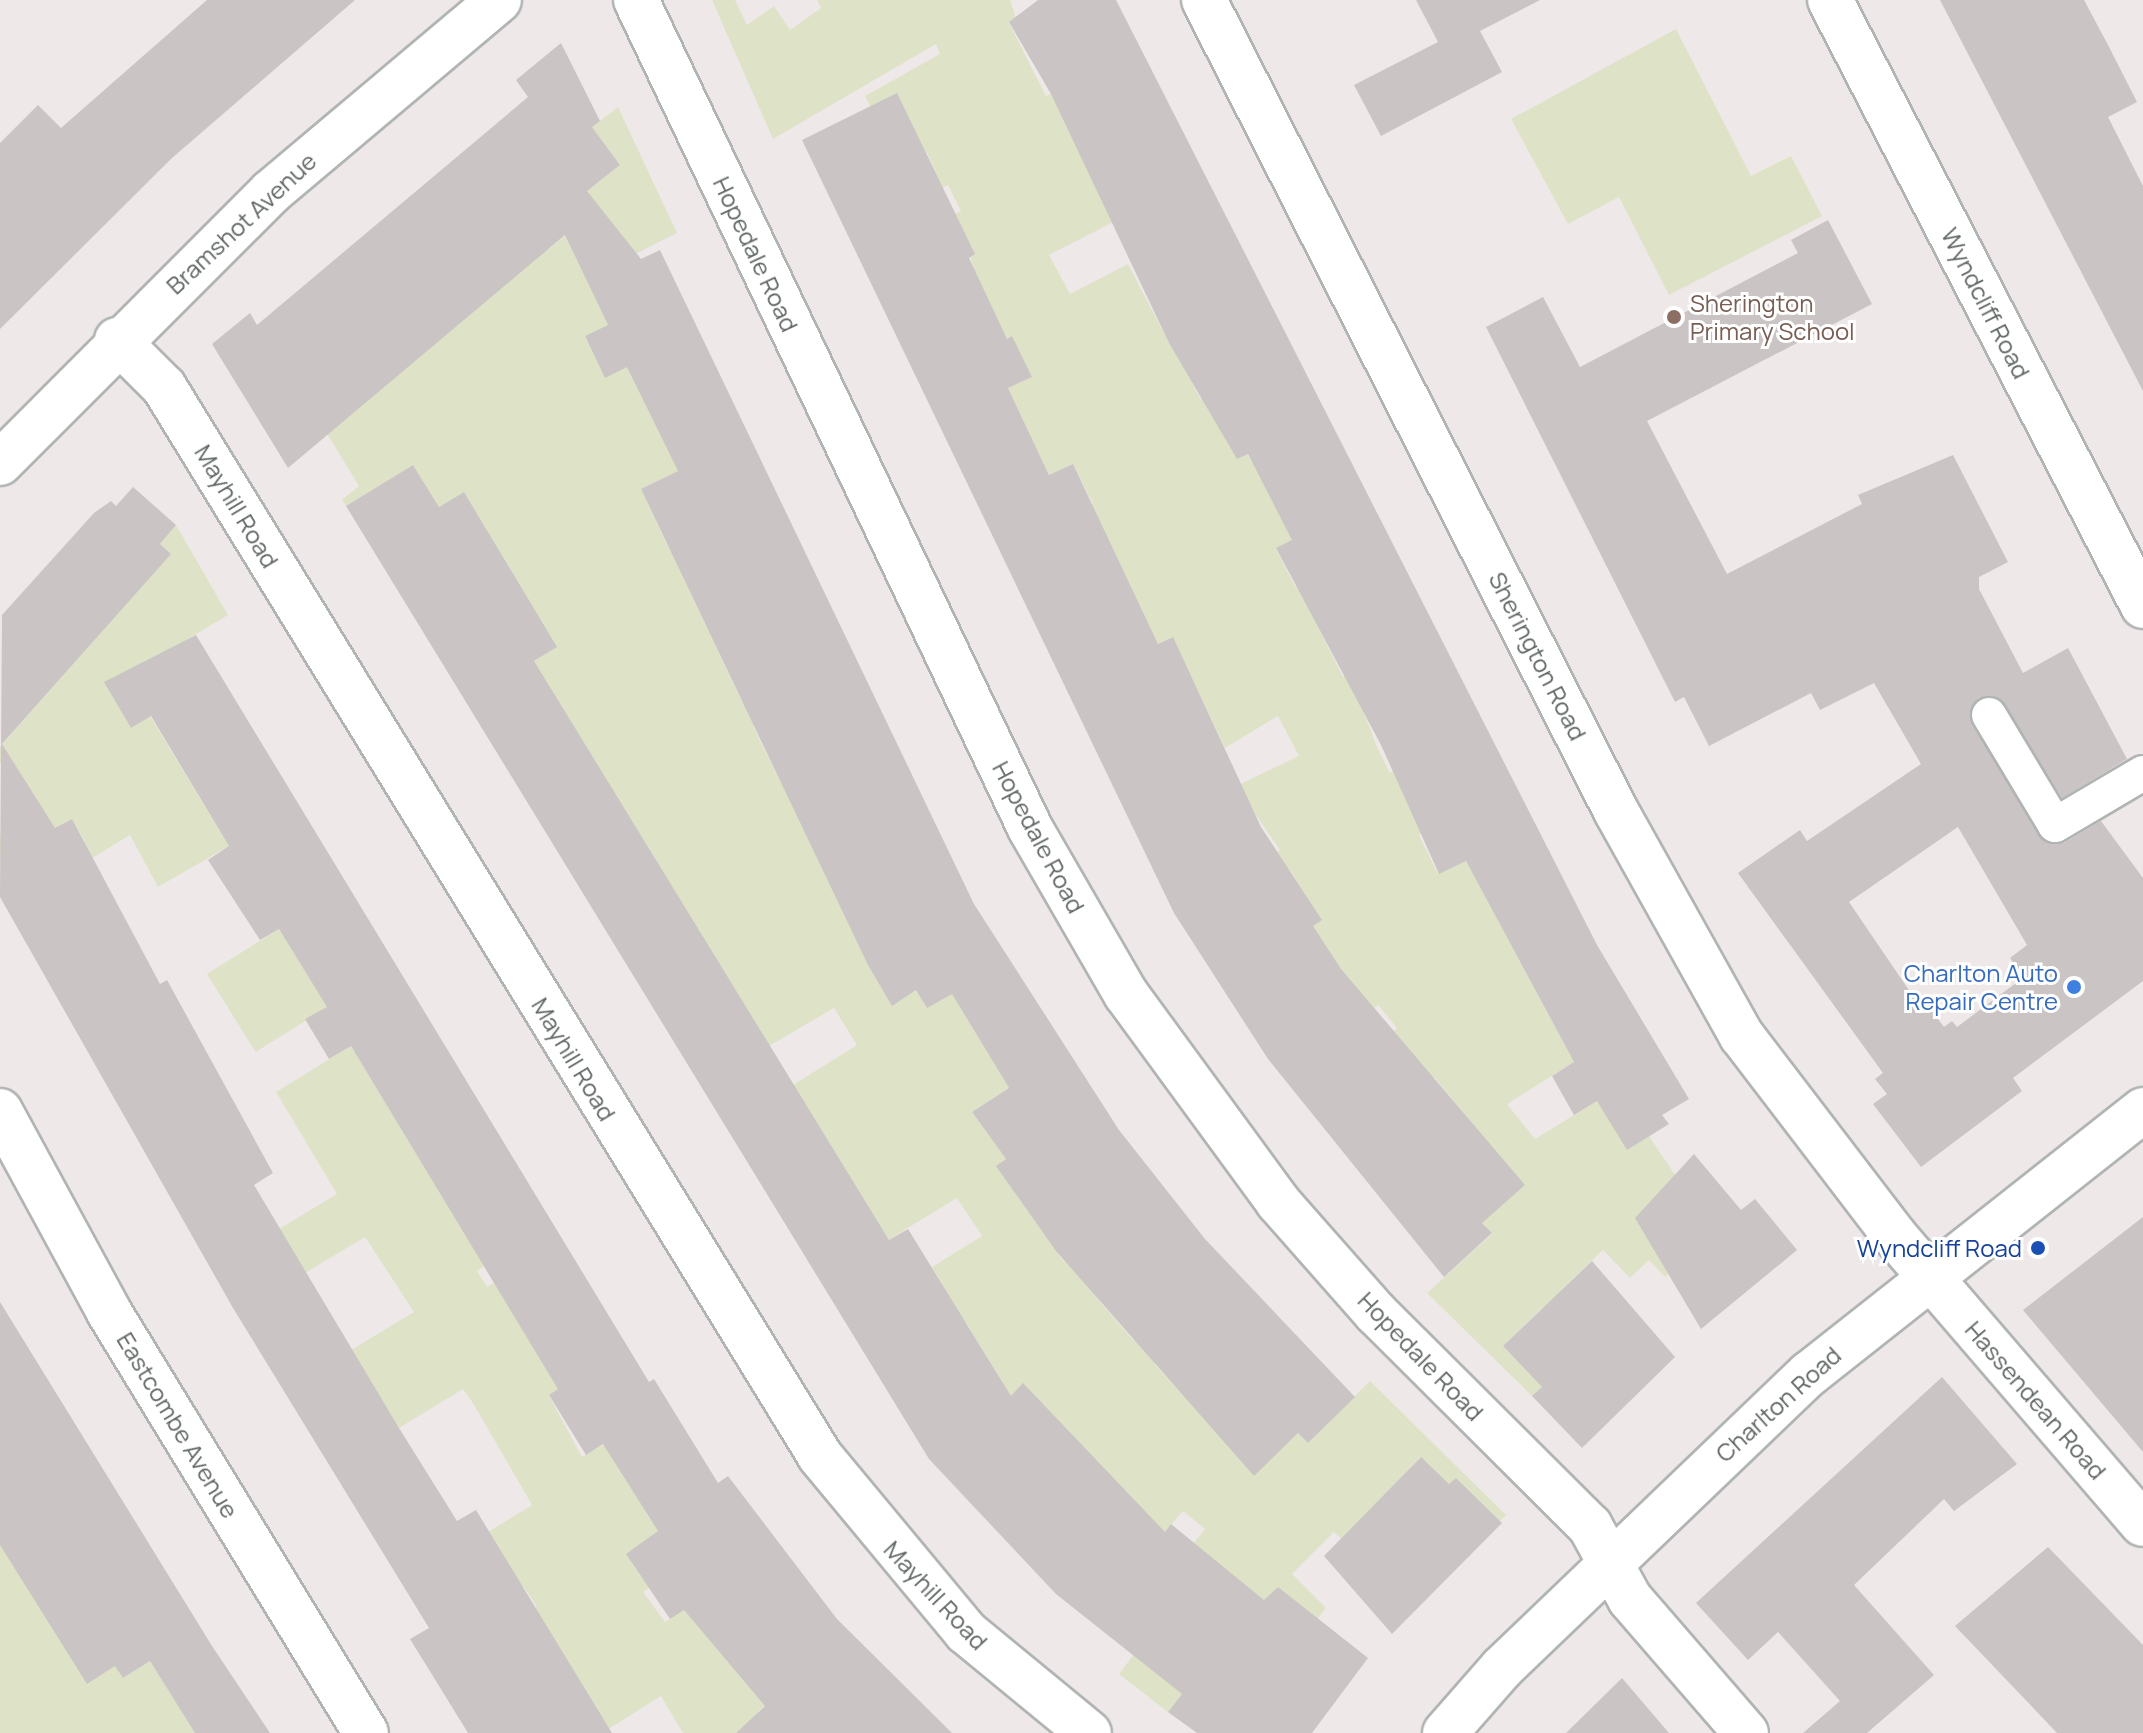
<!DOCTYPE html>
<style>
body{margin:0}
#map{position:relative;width:2143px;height:1733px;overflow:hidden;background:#efe8e8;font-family:Manrope,sans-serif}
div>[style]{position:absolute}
.green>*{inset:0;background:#dee3c7;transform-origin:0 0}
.building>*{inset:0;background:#cac4c4}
.roads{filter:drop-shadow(2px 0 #b0b5b4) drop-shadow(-2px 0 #b0b5b4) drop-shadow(0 2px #b0b5b4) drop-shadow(0 -2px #b0b5b4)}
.service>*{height:34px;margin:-17px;padding:0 17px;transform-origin:17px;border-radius:17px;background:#fff}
.minor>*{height:44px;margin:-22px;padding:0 22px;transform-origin:22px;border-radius:22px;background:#fff}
.secondary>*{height:44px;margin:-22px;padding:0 22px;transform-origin:22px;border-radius:22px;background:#fff}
.dots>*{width:22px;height:22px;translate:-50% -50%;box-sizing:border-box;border:4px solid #fff;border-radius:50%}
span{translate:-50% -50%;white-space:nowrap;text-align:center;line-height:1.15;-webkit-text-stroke:6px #fff;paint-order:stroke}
.street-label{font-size:24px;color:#5f6664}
.education-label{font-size:24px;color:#785e54}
.left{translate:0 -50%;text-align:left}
.shop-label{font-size:24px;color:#366cbe}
.right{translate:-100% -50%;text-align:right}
.transit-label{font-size:24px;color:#164399}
</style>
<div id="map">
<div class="green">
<i style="clip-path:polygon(712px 0,735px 0,747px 25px,774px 6px,790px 30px,821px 8px,817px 0,1010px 0,1016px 19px,1009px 23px,1046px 96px,1071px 84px,1135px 211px,1049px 255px,1070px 294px,1128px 264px,1169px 343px,1202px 378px,1192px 383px,1200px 398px,1214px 403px,1300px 536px,1276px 549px,1296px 588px,1320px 576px,1318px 627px,1343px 677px,1366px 666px,1361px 705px,1377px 747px,1390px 773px,1415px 761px,1445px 821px,1419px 835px,1438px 874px,1466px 861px,1574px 1062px,1507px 1104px,1535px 1139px,1597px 1101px,1646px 1132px,1680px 1182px,1684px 1261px,1665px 1277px,1649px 1260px,1630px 1278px,1603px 1250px,1561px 1290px,1582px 1347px,1543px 1307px,1503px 1346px,1542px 1387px,1532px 1396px,1427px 1293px,1492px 1234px,1482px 1223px,1472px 1123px,1434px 1077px,1389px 1112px,1388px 1035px,1397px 1028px,1378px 1005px,1334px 1039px,1274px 950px,1321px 920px,1290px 870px,1242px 900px,1230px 879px,1280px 850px,1236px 786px,1299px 756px,1278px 716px,1225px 748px,1172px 637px,1123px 661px,1131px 586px,1084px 509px,1093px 504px,1073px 464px,1049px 475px,1008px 388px,1031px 377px,1012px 337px,989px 348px,967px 237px,931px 226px,961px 211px,948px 185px,918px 199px,936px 173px,927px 153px,901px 166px,865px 96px,940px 54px,936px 44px,773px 139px)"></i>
<i style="clip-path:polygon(1676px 29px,1751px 176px,1791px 156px,1822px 216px,1669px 295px,1619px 197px,1568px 224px,1511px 119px)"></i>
<i style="clip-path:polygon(618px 107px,677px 233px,586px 279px,608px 325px,585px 337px,605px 377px,628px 366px,691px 465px,641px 489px,667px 545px,730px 545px,679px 569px,706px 626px,767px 623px,716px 647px,742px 702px,793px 678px,804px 700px,753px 726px,779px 779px,830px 755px,847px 791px,797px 816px,893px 1005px,916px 990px,952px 994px,1009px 1088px,972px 1112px,1006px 1159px,997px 1166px,1064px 1262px,1112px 1227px,1137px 1257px,1094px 1295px,1134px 1341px,1177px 1304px,1196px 1325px,1155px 1365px,1195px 1408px,1298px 1433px,1308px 1443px,1370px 1381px,1506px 1515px,1500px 1521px,1456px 1478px,1449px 1484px,1420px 1457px,1370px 1510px,1369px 1565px,1334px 1532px,1292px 1574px,1326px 1608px,1306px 1634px,1193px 1680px,1168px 1712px,1119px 1674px,1156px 1625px,1156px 1589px,1205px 1529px,1183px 1511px,1161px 1536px,975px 1414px,1003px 1383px,967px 1324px,925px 1301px,945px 1289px,932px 1267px,982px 1236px,957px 1198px,888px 1240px,793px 1085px,857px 1045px,834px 1008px,769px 1046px,533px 662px,556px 647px,463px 546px,487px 530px,464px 492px,439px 507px,413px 465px,346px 506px,342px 500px,359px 486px,315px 414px,507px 198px,548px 250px,599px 207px,558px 155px,595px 185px,620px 165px,592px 127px)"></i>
<i style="clip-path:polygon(176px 525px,228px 615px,186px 640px,116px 702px,131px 728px,150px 716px,229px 846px,158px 887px,130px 835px,76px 868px,68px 852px,85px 842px,72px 819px,0 858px,0 835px,34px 793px,0 762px,0 747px,170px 554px,160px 544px)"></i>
<i style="left:279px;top:929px;width:92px;height:85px;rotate:58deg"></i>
<i style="clip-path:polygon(351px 1046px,484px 1266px,477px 1271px,487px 1287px,494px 1283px,562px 1387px,549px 1396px,582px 1457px,609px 1441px,649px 1518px,669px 1524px,635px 1548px,631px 1561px,640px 1576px,664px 1578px,643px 1592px,665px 1622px,723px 1583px,798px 1674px,758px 1712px,778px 1733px,683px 1733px,661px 1696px,602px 1733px,527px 1613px,537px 1607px,524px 1587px,515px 1593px,470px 1543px,532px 1505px,473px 1403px,463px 1389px,399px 1428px,351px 1350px,414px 1312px,365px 1237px,305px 1273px,279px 1229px,337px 1194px,276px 1092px)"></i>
<i style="clip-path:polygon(0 1524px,88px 1683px,115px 1666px,123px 1678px,150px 1661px,195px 1733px,0 1733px)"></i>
</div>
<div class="building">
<i style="clip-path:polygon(207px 0,355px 0,172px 158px,0 329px,0 143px,38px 105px,61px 128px)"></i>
<i style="clip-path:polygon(1038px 0,1116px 0,1597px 945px,1689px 1099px,1662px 1115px,1669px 1124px,1627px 1150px,1597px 1101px,1574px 1115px,1552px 1076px,1574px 1062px,1466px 861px,1439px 874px,1381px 745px,1276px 548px,1292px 540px,1248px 454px,1237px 459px,1169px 343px,1051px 94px,1009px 22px)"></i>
<i style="clip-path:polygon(1416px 0,1540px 0,1480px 31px,1502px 72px,1381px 136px,1354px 85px,1438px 42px)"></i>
<i style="clip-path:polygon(1940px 0,2084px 0,2108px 45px,2137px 102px,2108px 117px,2143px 186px,2143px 391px)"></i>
<i style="clip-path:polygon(561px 43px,600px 121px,592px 127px,620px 165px,587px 191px,641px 259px,660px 250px,974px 904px,1119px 1130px,1205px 1239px,1355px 1397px,1308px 1443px,1298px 1433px,1254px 1476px,1056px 1251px,996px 1166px,1006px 1159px,972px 1112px,1009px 1088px,952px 994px,927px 1008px,916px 990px,892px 1006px,868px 965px,641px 489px,678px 471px,627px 367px,605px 378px,585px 336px,608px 325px,565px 235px,288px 468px,212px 344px,250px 313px,257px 325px,528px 97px,516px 80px)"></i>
<i style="clip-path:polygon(897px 93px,975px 254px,969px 258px,1007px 339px,1012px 336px,1032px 377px,1008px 388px,1049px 475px,1073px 464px,1158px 644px,1173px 637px,1261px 827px,1322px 920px,1313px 926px,1341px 969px,1525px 1185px,1482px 1223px,1492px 1233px,1444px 1277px,1268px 1059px,1174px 913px,802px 140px)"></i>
<i style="clip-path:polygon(evenodd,1828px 220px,1872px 304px,1647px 421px,1727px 574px,1862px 504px,1858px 495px,1953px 455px,2008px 562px,1979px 577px,1979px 589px,2023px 673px,2068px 648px,2127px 759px,2062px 798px,1999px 698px,1978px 698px,1972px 725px,2045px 842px,2064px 843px,2101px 821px,2143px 878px,2143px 981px,2013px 1078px,2022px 1091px,1921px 1167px,1873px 1104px,1887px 1094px,1875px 1079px,1883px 1073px,1738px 873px,1800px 830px,1807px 841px,1921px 764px,1874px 683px,1820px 710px,1811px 693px,1709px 746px,1684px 697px,1675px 702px,1486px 327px,1543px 297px,1580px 367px,1798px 253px,1791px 240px,1828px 220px,1958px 827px,2027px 945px,2010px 958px,2024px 977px,1957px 1027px,1952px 1021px,1944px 1027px,1922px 998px,1917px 1002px,1849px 902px,1958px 827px)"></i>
<i style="clip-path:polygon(413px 465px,439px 507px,464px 492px,557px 647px,534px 661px,889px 1240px,908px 1229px,1011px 1396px,1023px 1383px,1165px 1532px,1171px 1524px,1264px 1600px,1278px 1587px,1368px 1658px,1312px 1733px,1197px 1733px,1168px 1712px,1182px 1694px,1056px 1594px,929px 1459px,346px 506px)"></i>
<i style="clip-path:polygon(133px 487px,176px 525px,160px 544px,171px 554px,2px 744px,55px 828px,72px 819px,160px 984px,167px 980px,273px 1173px,254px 1185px,399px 1428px,457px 1521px,476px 1510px,612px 1733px,468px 1733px,410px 1639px,429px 1628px,233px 1308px,0 897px,2px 615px,94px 513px,111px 501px,116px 506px)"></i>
<i style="clip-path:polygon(196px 635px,649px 1382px,654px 1379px,718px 1483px,728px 1476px,837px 1619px,952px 1733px,736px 1733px,765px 1706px,684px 1610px,670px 1619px,626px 1554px,658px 1531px,603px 1444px,586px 1455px,549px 1395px,558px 1389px,351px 1046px,329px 1059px,305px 1019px,327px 1007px,279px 929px,260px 940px,208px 860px,229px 846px,151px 716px,131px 728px,104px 682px)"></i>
<i style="clip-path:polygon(1694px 1154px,1741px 1210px,1755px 1199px,1797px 1250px,1701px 1329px,1635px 1218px)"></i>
<i style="clip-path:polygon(2143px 1217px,2143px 1452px,2023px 1310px)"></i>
<i style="clip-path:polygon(1592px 1261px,1675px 1357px,1582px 1448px,1532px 1396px,1542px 1387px,1503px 1346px)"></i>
<i style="clip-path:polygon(0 1302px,212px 1646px,270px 1733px,195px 1733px,150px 1661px,123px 1678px,115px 1666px,87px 1684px,20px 1577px,0 1545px)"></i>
<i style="clip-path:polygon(1942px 1377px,2017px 1464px,1954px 1511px,1944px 1499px,1854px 1585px,1934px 1675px,1867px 1733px,1803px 1733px,1840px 1701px,1778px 1632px,1748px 1660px,1696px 1603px)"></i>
<i style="clip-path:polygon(1421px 1457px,1449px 1484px,1456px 1478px,1502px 1523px,1392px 1634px,1324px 1556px)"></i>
<i style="clip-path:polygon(2048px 1547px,2143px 1645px,2143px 1733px,2057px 1733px,1955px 1626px)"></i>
<i style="clip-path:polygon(1622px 1678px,1669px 1733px,1566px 1733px)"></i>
</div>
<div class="roads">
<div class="service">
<i style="left:1989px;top:715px;width:128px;rotate:59deg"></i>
<i style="left:2055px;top:825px;width:102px;rotate:-30.6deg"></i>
</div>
<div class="minor">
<i style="left:636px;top:0;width:917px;rotate:64.55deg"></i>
<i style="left:1030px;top:828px;width:192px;rotate:60deg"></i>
<i style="left:1126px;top:994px;width:258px;rotate:53.8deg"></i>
<i style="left:1278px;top:1202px;width:148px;rotate:48.6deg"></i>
<i style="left:1376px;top:1313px;width:302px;rotate:44.9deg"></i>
<i style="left:1590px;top:1526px;width:83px;rotate:61.3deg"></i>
<i style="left:1630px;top:1599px;width:177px;rotate:49.1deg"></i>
<i style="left:1204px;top:0;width:910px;rotate:63.07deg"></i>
<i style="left:1616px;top:811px;width:258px;rotate:60.8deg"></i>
<i style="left:1742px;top:1036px;width:250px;rotate:52.6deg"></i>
<i style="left:1894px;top:1235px;width:381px;rotate:49.3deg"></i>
<i style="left:1830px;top:0;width:682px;rotate:62.68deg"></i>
<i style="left:117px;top:340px;width:66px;rotate:45deg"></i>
<i style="left:164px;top:387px;width:1254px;rotate:58.46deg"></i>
<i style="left:820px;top:1456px;width:229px;rotate:50.3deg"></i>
<i style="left:966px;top:1632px;width:159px;rotate:39.4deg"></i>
<i style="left:0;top:463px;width:383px;rotate:-45deg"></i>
<i style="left:271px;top:192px;width:298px;rotate:-40.1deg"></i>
<i style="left:0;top:1111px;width:229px;rotate:61.5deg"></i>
<i style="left:109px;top:1312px;width:493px;rotate:58.6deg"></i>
</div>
<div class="secondary">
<i style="left:1445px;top:1733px;width:86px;rotate:-48.8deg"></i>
<i style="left:1502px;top:1668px;width:425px;rotate:-43.8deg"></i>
<i style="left:1809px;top:1374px;width:426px;rotate:-38.3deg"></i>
</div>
</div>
<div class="dots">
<i style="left:1674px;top:317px;background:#8d6e63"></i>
<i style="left:2074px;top:987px;background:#3f7fe0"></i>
<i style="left:2038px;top:1248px;background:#1a4fb4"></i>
</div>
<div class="street-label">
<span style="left:241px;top:223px;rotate:-43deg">Bramshot Avenue</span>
<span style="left:756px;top:254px;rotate:65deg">Hopedale Road</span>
<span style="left:1986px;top:303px;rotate:63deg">Wyndcliff Road</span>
<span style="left:237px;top:506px;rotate:59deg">Mayhill Road</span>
<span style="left:1538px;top:656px;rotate:63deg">Sherington Road</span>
<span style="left:1039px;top:837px;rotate:62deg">Hopedale Road</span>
<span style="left:574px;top:1059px;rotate:59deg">Mayhill Road</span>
<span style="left:1421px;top:1356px;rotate:46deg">Hopedale Road</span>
<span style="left:2036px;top:1400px;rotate:49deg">Hassendean Road</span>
<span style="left:1778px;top:1404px;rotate:-42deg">Charlton Road</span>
<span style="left:178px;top:1425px;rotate:59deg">Eastcombe Avenue</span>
<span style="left:936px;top:1595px;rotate:47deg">Mayhill Road</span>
</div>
<div class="education-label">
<span class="left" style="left:1690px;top:317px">Sherington<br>Primary School</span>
</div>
<div class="shop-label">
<span class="right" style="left:2058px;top:987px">Charlton Auto<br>Repair Centre</span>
</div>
<div class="transit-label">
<span class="right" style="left:2022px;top:1248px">Wyndcliff Road</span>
</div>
</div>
